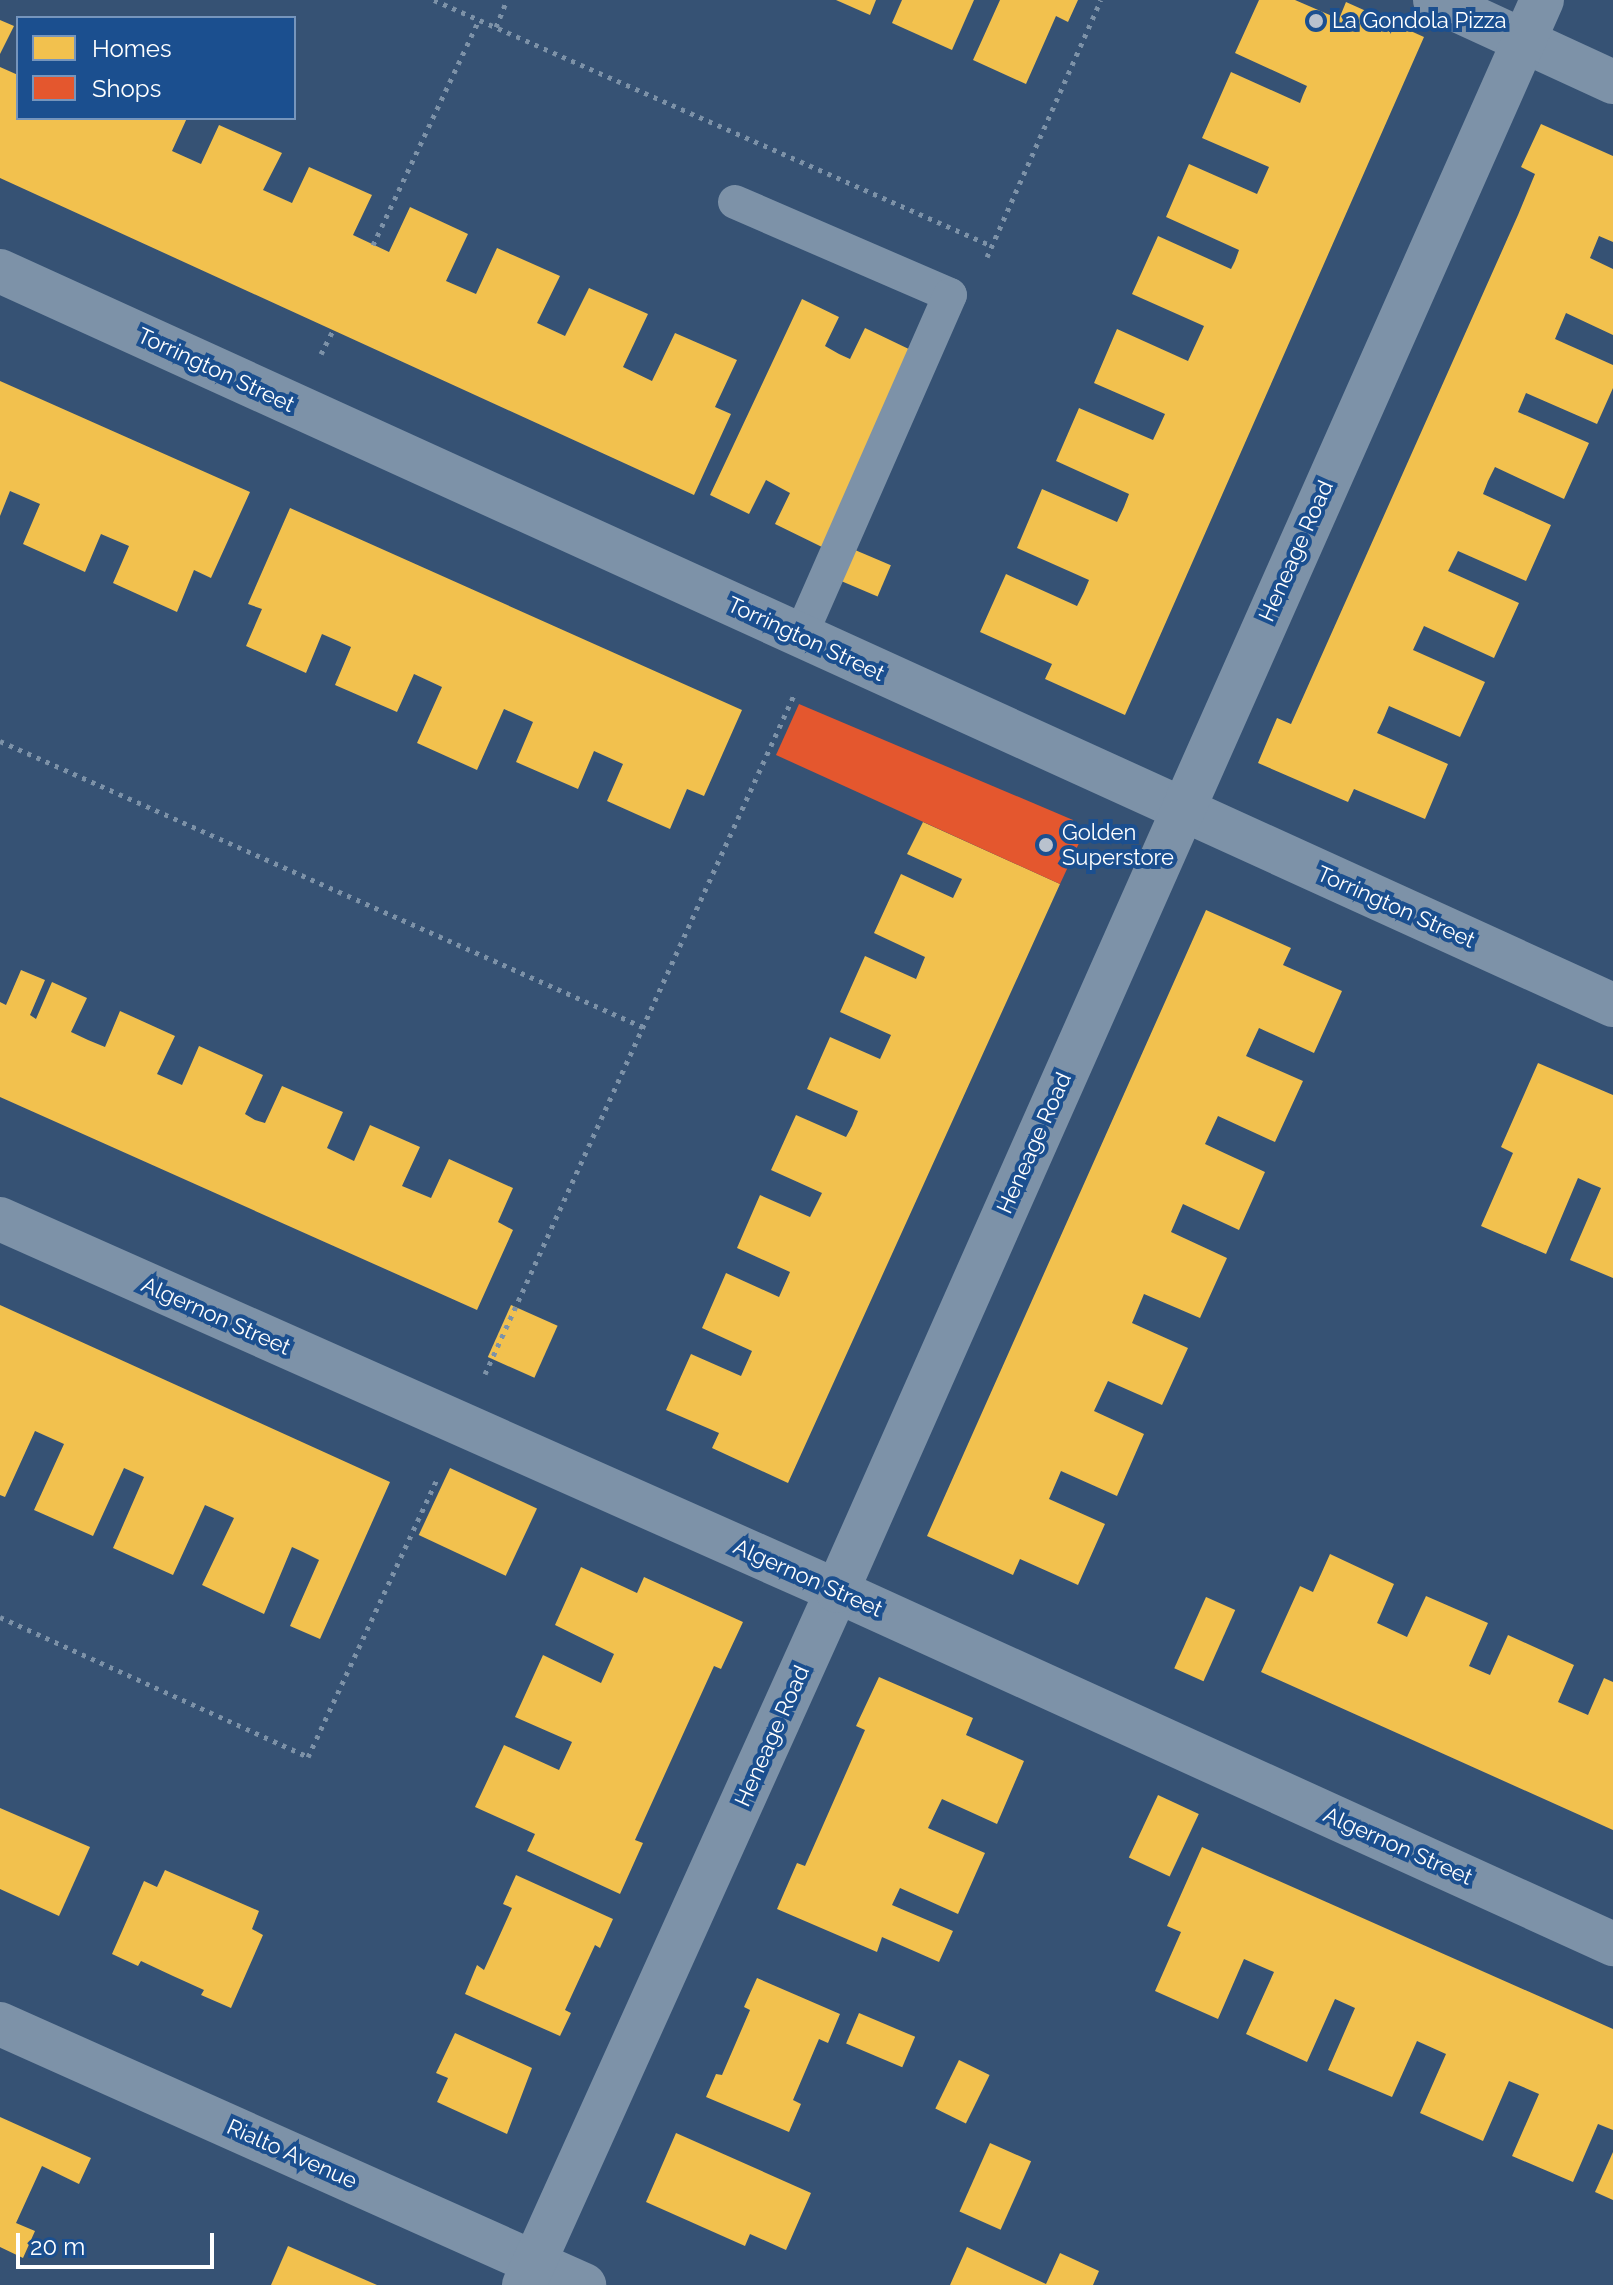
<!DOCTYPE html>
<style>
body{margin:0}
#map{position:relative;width:1613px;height:2285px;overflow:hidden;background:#365274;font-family:Raleway,sans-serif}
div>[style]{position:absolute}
.homes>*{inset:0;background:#f2c14e;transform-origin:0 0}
.shops>*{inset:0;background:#e4572e}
.path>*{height:5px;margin-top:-2.5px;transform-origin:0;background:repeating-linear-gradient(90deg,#7d92a8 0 4px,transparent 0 10px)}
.service>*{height:34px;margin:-17px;padding:0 17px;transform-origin:17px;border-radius:17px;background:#7d92a8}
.minor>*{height:44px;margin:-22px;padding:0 22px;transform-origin:22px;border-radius:22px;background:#7d92a8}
.dots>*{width:22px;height:22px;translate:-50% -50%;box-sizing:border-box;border:4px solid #1b4f8f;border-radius:50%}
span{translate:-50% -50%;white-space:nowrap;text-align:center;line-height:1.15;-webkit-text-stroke:8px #1b4f8f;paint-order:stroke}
.poi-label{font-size:22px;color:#fff}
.left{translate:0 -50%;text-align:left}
.street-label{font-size:22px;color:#fff}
.legend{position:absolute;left:16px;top:16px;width:280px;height:104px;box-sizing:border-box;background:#1b4f8f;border:2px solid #7695bc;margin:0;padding:10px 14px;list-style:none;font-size:24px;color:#fff}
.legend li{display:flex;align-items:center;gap:16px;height:40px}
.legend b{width:40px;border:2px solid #7695bc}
.scale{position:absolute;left:16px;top:2233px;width:198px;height:36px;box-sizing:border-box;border:4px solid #fff;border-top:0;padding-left:10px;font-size:24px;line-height:28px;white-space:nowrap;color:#fff;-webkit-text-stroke:6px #1b4f8f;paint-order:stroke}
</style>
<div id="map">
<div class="homes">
<i style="clip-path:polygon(836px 0,876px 0,870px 15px)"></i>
<i style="clip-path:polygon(902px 0,974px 0,952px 50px,892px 23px)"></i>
<i style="clip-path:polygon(1000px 0,1078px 0,1068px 22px,1056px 16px,1026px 84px,973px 60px)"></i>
<i style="clip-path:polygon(1259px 0,1295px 0,1339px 19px,1346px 2px,1424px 37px,1125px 715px,1045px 679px,1052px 664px,980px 632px,1006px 574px,1077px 606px,1084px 592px,1089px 580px,1017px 548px,1042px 489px,1117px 522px,1124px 507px,1129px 494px,1056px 461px,1079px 408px,1153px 440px,1160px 425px,1165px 414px,1094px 383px,1117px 329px,1188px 361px,1204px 326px,1132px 294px,1158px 236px,1231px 269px,1235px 261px,1239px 250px,1166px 217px,1189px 164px,1257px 194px,1269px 167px,1202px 138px,1231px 72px,1300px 103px,1303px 95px,1307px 86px,1235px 53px)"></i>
<i style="clip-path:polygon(0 20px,14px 26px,0 54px)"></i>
<i style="clip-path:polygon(0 67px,18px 75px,18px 118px,187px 118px,172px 151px,201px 164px,219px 125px,282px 153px,263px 190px,292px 203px,309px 167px,372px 195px,353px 235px,389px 252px,410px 207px,468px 234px,446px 281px,476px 294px,497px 248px,560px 276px,537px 323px,565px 336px,589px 288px,648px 314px,623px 367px,652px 381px,675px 333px,737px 360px,715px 407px,731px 414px,694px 495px,0 178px)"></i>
<i style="clip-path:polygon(1541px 124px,1613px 156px,1613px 242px,1599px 236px,1590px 258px,1613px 269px,1613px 335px,1566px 313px,1555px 339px,1613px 365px,1613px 388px,1597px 424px,1526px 393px,1518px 412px,1589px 443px,1564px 499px,1495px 467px,1488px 481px,1483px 494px,1551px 525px,1526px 581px,1458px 551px,1448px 571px,1519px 603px,1494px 658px,1424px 626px,1413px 650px,1485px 682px,1460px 737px,1389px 706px,1384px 718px,1377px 733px,1448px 764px,1425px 819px,1354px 789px,1348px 802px,1258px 763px,1277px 718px,1291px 724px,1518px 215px,1535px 174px,1521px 167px)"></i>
<i style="clip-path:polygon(802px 299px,839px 317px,825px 346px,839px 354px,850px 359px,865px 328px,915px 352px,822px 547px,775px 524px,790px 493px,766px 480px,749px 514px,710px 495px)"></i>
<i style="clip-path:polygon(0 381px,250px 492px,211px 578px,194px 570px,177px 612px,113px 583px,129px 546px,101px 534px,85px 572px,23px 544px,40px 504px,10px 491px,0 516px)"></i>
<i style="clip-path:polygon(290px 508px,742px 710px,704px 796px,687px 789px,670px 829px,636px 814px,607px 801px,623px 764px,594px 751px,578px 789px,516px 762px,533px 722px,504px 709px,477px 770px,417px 743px,442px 687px,414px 674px,397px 712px,335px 685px,351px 647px,338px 641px,322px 634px,306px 673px,246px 646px,262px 609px,248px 604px)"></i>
<i style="left:855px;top:550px;width:39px;height:34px;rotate:23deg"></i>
<i style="clip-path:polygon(923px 822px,1060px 884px,788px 1483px,712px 1448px,719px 1433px,666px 1410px,691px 1354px,741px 1376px,752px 1351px,702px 1328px,726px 1273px,779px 1297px,790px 1272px,737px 1248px,760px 1195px,810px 1217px,822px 1193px,771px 1170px,796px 1115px,846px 1137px,852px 1126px,858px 1111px,807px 1089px,830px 1037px,880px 1059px,891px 1035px,840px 1012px,865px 956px,916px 979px,925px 957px,874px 933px,901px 874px,953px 898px,962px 879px,907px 854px)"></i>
<i style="clip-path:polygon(1206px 910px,1291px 948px,1283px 965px,1342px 991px,1314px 1053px,1259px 1028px,1246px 1056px,1303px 1081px,1275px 1142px,1218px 1116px,1205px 1144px,1265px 1172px,1239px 1230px,1183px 1204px,1171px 1232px,1227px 1258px,1200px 1318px,1144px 1294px,1132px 1323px,1188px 1348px,1162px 1405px,1108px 1381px,1094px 1411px,1144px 1434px,1117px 1496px,1061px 1471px,1049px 1499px,1105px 1524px,1078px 1585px,1020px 1559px,1013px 1575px,927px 1536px)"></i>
<i style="clip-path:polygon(21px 970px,45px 980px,30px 1015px,36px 1019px,52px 982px,87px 998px,71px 1032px,88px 1040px,105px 1047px,120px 1011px,175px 1036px,157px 1074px,182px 1085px,199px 1046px,263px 1075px,245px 1114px,255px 1120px,265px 1123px,282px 1086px,343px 1112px,327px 1148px,354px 1161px,370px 1125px,420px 1147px,402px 1186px,419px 1193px,431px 1198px,449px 1159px,513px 1188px,498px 1222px,513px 1230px,477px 1310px,0 1097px,0 1002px,6px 1005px)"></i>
<i style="clip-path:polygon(1538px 1063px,1613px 1095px,1613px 1278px,1570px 1260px,1601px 1188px,1589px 1183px,1578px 1178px,1546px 1254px,1481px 1226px,1513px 1153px,1501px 1147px)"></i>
<i style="clip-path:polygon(0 1305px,390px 1482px,320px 1639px,290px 1626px,319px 1560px,303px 1552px,292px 1547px,264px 1614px,202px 1585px,234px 1518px,205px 1505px,173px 1575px,113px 1548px,144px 1477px,124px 1468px,93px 1536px,34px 1510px,64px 1444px,35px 1431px,5px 1497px,0 1495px)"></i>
<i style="left:511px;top:1305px;width:51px;height:57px;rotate:24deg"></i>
<i style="left:450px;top:1468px;width:96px;height:74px;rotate:25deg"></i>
<i style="clip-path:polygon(1330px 1554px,1394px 1584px,1377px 1623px,1407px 1637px,1426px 1596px,1488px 1623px,1469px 1666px,1490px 1675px,1508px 1635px,1574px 1665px,1558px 1702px,1588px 1715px,1604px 1678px,1613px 1682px,1613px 1830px,1261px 1672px,1300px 1586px,1313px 1592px)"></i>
<i style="clip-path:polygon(581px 1567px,637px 1593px,644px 1577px,743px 1622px,721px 1669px,714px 1666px,635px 1840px,643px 1843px,620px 1894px,527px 1851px,535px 1834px,475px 1807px,504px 1745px,559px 1770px,572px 1742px,515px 1717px,543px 1655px,601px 1683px,614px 1654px,555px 1625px)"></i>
<i style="left:1206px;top:1597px;width:32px;height:78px;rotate:24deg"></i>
<i style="clip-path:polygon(879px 1677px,973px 1718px,966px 1735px,1024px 1761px,997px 1824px,942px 1799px,928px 1828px,985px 1853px,958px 1914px,900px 1888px,892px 1905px,953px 1931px,939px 1962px,882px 1937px,877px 1952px,777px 1909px,797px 1863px,805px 1866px,865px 1730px,856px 1726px)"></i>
<i style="left:1158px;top:1795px;width:45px;height:69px;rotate:25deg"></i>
<i style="clip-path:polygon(0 1808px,90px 1847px,59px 1916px,0 1889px)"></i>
<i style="clip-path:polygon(1202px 1847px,1613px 2029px,1613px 2130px,1598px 2124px,1573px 2182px,1512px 2156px,1539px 2094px,1509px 2081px,1483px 2141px,1420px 2113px,1446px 2054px,1417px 2041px,1392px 2097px,1328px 2070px,1355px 2008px,1335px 1999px,1307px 2062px,1246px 2034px,1274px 1972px,1244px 1959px,1218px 2019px,1155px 1991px,1181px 1932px,1167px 1926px)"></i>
<i style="clip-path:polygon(165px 1870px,259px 1911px,252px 1929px,263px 1935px,231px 2008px,201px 1995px,204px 1990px,173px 1976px,141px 1961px,138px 1966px,112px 1954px,144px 1881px,157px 1887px)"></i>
<i style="clip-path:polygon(516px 1875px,613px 1919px,600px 1948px,595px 1945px,565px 2010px,571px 2013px,560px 2036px,465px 1994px,477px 1965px,484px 1970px,512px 1908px,503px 1904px)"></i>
<i style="clip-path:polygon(757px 1978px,840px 2014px,828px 2043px,819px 2039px,793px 2100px,801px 2104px,789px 2132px,706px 2097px,716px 2074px,722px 2075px,750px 2010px,744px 2007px)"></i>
<i style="left:859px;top:2013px;width:61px;height:33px;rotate:23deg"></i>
<i style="clip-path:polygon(455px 2033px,532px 2068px,507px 2134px,437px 2102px,448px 2078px,436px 2073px)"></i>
<i style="left:959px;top:2060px;width:34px;height:54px;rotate:26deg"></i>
<i style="clip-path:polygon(0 2117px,91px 2158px,79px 2184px,42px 2166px,16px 2223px,35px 2231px,23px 2258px,0 2247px)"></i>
<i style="clip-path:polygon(676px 2133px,811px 2193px,786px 2250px,750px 2234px,745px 2246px,646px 2202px)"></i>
<i style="left:990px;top:2143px;width:45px;height:75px;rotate:24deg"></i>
<i style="clip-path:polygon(1613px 2152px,1613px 2200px,1595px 2192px)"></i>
<i style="clip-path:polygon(288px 2246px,377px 2285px,271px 2285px)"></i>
<i style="clip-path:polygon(967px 2247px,1046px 2284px,1060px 2253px,1099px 2271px,1093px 2285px,950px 2285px)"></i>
</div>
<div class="shops">
<i style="clip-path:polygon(799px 704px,1073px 820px,1080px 841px,1060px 884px,776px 755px)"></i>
</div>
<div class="path">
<i style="left:434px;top:0;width:610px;rotate:23.79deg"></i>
<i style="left:496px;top:27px;width:29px;rotate:-68deg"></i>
<i style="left:373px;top:245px;width:249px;rotate:-64.8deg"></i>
<i style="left:987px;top:257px;width:281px;rotate:-66.1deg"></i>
<i style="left:321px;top:354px;width:27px;rotate:-63deg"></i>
<i style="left:0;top:741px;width:704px;rotate:23.98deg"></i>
<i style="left:485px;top:1374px;width:746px;rotate:-65.53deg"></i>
<i style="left:0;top:1617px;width:338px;rotate:24.4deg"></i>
<i style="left:308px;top:1757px;width:309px;rotate:-65.1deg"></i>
</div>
<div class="service">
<i style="left:735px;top:202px;width:234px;rotate:23.4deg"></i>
<i style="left:950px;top:295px;width:373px;rotate:113.7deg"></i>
</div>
<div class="minor">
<i style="left:1435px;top:0;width:196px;rotate:24.7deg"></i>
<i style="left:0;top:271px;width:1772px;rotate:24.47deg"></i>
<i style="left:0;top:1219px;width:916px;rotate:23.96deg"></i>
<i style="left:837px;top:1591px;width:853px;rotate:24.46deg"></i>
<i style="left:0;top:2024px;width:640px;rotate:24.08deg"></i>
<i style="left:524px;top:2285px;width:761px;rotate:-65.72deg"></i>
<i style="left:837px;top:1591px;width:1740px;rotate:-66.1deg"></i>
</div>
<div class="dots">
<i style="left:1316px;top:21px;background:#b9c2ce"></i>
<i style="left:1046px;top:845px;background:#b9c2ce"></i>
</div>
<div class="poi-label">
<span class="left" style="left:1332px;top:21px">La Gondola Pizza</span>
<span class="left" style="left:1062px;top:845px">Golden<br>Superstore</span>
</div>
<div class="street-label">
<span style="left:216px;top:370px;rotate:25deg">Torrington Street</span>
<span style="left:1296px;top:551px;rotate:-66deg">Heneage Road</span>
<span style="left:806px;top:639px;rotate:25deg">Torrington Street</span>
<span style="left:1396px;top:907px;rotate:24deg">Torrington Street</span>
<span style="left:1034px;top:1143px;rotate:-66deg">Heneage Road</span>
<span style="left:216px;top:1316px;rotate:24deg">Algernon Street</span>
<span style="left:808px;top:1578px;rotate:24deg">Algernon Street</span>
<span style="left:772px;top:1736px;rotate:-66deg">Heneage Road</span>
<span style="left:1398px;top:1846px;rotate:24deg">Algernon Street</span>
<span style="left:292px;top:2154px;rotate:24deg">Rialto Avenue</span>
</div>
<ul class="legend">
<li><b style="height:22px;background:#f2c14e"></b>Homes</li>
<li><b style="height:22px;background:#e4572e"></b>Shops</li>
</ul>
<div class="scale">20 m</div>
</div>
